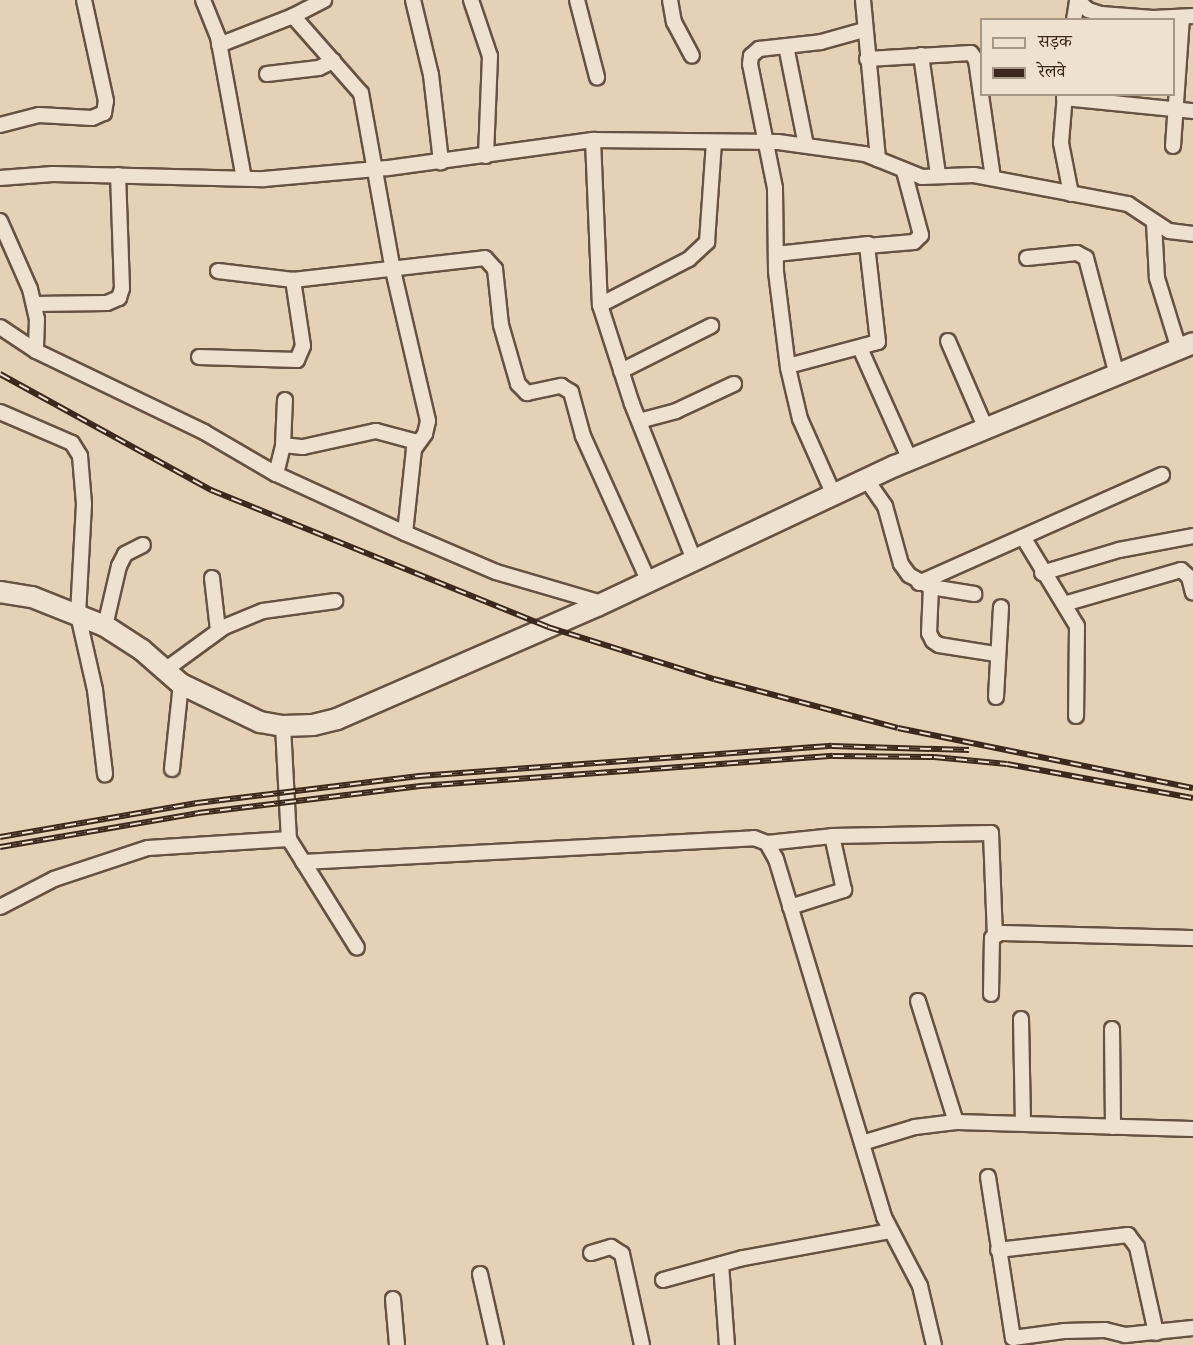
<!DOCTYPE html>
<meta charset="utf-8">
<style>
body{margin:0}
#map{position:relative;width:1193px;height:1345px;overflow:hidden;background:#e5d1b5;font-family:Cardo,"Noto Serif Devanagari",serif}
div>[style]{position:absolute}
.roads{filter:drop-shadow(2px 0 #665242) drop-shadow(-2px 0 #665242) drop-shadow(0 2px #665242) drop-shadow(0 -2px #665242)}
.street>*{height:14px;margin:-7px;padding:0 7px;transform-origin:7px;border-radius:7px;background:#eee1cf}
.secondary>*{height:20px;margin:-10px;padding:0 10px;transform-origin:10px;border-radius:10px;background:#eee1cf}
.rail>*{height:6px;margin-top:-3px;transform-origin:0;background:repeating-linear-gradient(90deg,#eee1cf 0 11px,#3c281c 0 22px);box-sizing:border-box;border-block:2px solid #3c281c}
span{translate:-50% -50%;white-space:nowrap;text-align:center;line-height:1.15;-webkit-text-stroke:5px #eee1cf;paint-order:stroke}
.legend{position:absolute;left:980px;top:18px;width:195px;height:78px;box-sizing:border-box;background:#eee1cf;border:2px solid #a79787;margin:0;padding:8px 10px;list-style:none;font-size:18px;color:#3c281c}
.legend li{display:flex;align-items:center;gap:12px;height:30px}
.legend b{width:30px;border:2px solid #a79787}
</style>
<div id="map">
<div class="roads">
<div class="street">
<i style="left:203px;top:0;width:40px;rotate:68deg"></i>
<i style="left:218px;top:37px;width:143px;rotate:79.6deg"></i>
<i style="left:413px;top:0;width:77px;rotate:76.5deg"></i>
<i style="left:431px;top:75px;width:88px;rotate:83.4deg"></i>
<i style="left:471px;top:0;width:59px;rotate:71.3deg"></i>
<i style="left:490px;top:56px;width:100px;rotate:92.3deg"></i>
<i style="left:577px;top:0;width:80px;rotate:75.4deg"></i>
<i style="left:670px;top:0;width:22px;rotate:80deg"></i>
<i style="left:674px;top:22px;width:38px;rotate:62deg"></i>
<i style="left:863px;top:0;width:160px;rotate:84.6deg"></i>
<i style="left:1077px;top:0;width:15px;rotate:42deg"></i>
<i style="left:1088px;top:10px;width:14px;rotate:17deg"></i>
<i style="left:1101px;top:14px;width:52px;rotate:4.4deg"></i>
<i style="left:1153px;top:18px;width:40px;rotate:-2.9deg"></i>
<i style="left:293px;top:16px;width:35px;rotate:-27deg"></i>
<i style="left:1074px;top:20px;width:20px;rotate:-81deg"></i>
<i style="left:219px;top:45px;width:79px;rotate:-21.4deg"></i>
<i style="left:293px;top:16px;width:103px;rotate:48.6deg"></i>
<i style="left:361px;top:93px;width:176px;rotate:79.8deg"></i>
<i style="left:392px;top:266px;width:159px;rotate:76.9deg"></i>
<i style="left:428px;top:421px;width:13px;rotate:103deg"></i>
<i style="left:425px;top:434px;width:19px;rotate:126deg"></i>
<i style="left:414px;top:449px;width:84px;rotate:96.1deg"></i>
<i style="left:786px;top:46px;width:101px;rotate:78.6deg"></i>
<i style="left:921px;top:55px;width:121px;rotate:81.9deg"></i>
<i style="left:867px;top:59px;width:104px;rotate:-3.3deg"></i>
<i style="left:971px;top:53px;width:9px;rotate:54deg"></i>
<i style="left:976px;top:60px;width:119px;rotate:81.8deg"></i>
<i style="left:267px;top:74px;width:52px;rotate:-6.6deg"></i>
<i style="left:319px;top:68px;width:16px;rotate:-27deg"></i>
<i style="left:1065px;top:94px;width:49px;rotate:94.7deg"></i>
<i style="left:1061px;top:143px;width:52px;rotate:78.9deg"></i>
<i style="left:1064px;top:98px;width:130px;rotate:5.8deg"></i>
<i style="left:0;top:125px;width:40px;rotate:-14.4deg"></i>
<i style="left:39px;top:115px;width:53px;rotate:3.2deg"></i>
<i style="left:92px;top:118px;width:13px;rotate:-23deg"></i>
<i style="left:104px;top:113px;width:12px;rotate:-81deg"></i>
<i style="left:106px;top:101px;width:103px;rotate:-102.3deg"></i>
<i style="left:593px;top:140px;width:185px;rotate:0.6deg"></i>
<i style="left:778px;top:142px;width:88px;rotate:7.9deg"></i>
<i style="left:865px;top:154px;width:61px;rotate:22deg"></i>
<i style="left:922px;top:177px;width:52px;rotate:-2.2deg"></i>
<i style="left:974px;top:175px;width:157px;rotate:10.7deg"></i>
<i style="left:1128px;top:204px;width:49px;rotate:33.4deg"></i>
<i style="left:1169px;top:231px;width:24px;rotate:7deg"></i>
<i style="left:1173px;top:146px;width:129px;rotate:-86deg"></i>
<i style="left:0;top:178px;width:53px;rotate:-4.3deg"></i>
<i style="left:53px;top:174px;width:211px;rotate:1.4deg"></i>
<i style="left:264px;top:179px;width:124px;rotate:-5.1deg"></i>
<i style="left:388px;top:168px;width:207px;rotate:-7.8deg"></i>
<i style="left:593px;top:140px;width:165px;rotate:87.6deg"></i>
<i style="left:600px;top:305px;width:104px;rotate:72.1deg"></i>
<i style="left:632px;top:404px;width:168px;rotate:68.3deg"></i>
<i style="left:0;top:221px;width:74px;rotate:66.2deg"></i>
<i style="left:30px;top:289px;width:31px;rotate:77deg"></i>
<i style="left:37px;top:319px;width:32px;rotate:92deg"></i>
<i style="left:36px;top:351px;width:43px;rotate:-146.3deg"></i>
<i style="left:1154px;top:223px;width:55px;rotate:86.9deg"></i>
<i style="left:1157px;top:278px;width:74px;rotate:72.8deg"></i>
<i style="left:776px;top:254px;width:93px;rotate:-6.2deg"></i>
<i style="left:1027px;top:258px;width:50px;rotate:-5.7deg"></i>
<i style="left:1077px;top:253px;width:10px;rotate:29deg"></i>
<i style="left:1086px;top:258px;width:121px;rotate:75.2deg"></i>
<i style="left:218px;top:271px;width:76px;rotate:6.8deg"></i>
<i style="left:293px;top:280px;width:193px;rotate:-6.5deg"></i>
<i style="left:485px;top:258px;width:15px;rotate:48deg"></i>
<i style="left:495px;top:269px;width:56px;rotate:83.9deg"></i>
<i style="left:501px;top:325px;width:61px;rotate:73.9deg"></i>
<i style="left:518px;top:384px;width:13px;rotate:45deg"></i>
<i style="left:527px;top:393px;width:35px;rotate:-12deg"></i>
<i style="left:561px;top:386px;width:12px;rotate:31deg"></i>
<i style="left:571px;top:392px;width:46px;rotate:74.7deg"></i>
<i style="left:583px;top:436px;width:158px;rotate:65.7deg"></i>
<i style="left:34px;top:304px;width:73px;rotate:-0.8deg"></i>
<i style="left:107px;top:303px;width:13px;rotate:-23deg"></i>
<i style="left:119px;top:298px;width:10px;rotate:-73deg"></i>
<i style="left:122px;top:288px;width:113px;rotate:-92deg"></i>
<i style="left:600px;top:305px;width:100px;rotate:-27.3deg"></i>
<i style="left:689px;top:259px;width:25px;rotate:-43deg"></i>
<i style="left:707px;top:242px;width:99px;rotate:-86deg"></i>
<i style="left:948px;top:341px;width:96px;rotate:66.6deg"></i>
<i style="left:860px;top:348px;width:123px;rotate:65.9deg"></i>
<i style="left:36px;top:351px;width:187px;rotate:25.7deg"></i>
<i style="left:204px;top:432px;width:83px;rotate:30.3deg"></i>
<i style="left:276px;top:474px;width:142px;rotate:24.6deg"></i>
<i style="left:405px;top:533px;width:99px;rotate:23.2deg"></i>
<i style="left:496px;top:572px;width:110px;rotate:16.3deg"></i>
<i style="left:199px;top:357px;width:98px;rotate:1.8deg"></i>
<i style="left:297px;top:360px;width:15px;rotate:-67deg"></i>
<i style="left:303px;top:346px;width:67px;rotate:-98.6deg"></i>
<i style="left:788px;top:366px;width:93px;rotate:-14.9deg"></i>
<i style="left:878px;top:342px;width:97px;rotate:-96.5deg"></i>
<i style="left:867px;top:246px;width:47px;rotate:-4.9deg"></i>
<i style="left:914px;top:242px;width:10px;rotate:-45deg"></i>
<i style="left:921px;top:235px;width:66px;rotate:-104.9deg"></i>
<i style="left:621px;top:371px;width:101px;rotate:-26.6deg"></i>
<i style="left:0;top:412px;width:78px;rotate:23.3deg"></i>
<i style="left:72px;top:443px;width:15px;rotate:58deg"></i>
<i style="left:80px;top:456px;width:48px;rotate:85.2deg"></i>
<i style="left:84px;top:504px;width:111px;rotate:93.1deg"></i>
<i style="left:78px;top:615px;width:77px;rotate:77.2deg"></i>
<i style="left:95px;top:690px;width:85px;rotate:83.2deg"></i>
<i style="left:639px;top:421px;width:38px;rotate:-15deg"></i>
<i style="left:676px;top:411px;width:64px;rotate:-25deg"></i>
<i style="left:283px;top:445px;width:20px;rotate:6deg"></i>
<i style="left:303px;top:447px;width:75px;rotate:-12.4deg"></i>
<i style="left:376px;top:431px;width:42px;rotate:15deg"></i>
<i style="left:276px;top:474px;width:30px;rotate:-76deg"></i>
<i style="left:283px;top:445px;width:45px;rotate:-87.5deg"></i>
<i style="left:866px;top:479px;width:33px;rotate:55deg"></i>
<i style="left:885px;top:506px;width:60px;rotate:74.6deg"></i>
<i style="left:901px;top:564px;width:14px;rotate:54deg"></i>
<i style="left:909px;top:575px;width:25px;rotate:29deg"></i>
<i style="left:931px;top:587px;width:44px;rotate:9.2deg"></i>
<i style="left:833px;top:493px;width:81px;rotate:-114deg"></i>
<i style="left:800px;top:419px;width:52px;rotate:-103.2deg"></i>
<i style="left:788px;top:368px;width:98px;rotate:-97.1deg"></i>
<i style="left:776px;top:271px;width:83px;rotate:-90.7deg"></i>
<i style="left:775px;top:188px;width:126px;rotate:-101.4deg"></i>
<i style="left:750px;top:64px;width:8px;rotate:-83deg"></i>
<i style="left:751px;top:56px;width:11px;rotate:-41deg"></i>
<i style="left:759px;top:49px;width:62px;rotate:-6.4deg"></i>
<i style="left:821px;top:42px;width:45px;rotate:-15.6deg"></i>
<i style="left:1023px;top:537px;width:104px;rotate:58.8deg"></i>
<i style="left:1077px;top:626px;width:90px;rotate:90.6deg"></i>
<i style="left:1042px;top:573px;width:80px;rotate:-16.6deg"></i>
<i style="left:1119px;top:550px;width:75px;rotate:-10.7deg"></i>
<i style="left:212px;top:578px;width:52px;rotate:83.4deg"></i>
<i style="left:919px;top:583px;width:266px;rotate:-24deg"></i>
<i style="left:931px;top:587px;width:46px;rotate:92.5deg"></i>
<i style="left:929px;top:633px;width:9px;rotate:63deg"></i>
<i style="left:933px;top:641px;width:7px;rotate:34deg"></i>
<i style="left:939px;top:645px;width:58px;rotate:9deg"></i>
<i style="left:1064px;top:604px;width:122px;rotate:-16.2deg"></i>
<i style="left:1181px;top:570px;width:11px;rotate:41deg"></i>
<i style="left:1189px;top:577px;width:16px;rotate:76deg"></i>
<i style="left:105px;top:626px;width:62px;rotate:-76.9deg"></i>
<i style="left:119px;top:566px;width:13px;rotate:-63deg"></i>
<i style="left:125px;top:554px;width:20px;rotate:-27deg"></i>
<i style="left:165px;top:670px;width:73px;rotate:-36.1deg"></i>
<i style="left:224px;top:627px;width:42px;rotate:-22.3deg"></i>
<i style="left:263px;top:611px;width:73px;rotate:-7.9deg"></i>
<i style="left:996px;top:697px;width:90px;rotate:-86.8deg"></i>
<i style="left:283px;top:726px;width:113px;rotate:87deg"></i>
<i style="left:289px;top:839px;width:128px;rotate:58deg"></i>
<i style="left:172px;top:769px;width:85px;rotate:-84deg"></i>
<i style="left:767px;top:843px;width:65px;rotate:-6.1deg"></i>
<i style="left:832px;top:836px;width:159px;rotate:-1.1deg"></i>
<i style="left:991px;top:833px;width:102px;rotate:87.8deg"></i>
<i style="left:303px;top:862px;width:452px;rotate:-3deg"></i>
<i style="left:754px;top:838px;width:14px;rotate:21deg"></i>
<i style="left:767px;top:843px;width:18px;rotate:61deg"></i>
<i style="left:776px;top:859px;width:374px;rotate:73.2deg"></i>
<i style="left:884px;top:1217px;width:78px;rotate:62.4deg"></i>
<i style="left:920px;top:1286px;width:61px;rotate:76.7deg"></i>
<i style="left:0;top:907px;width:61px;rotate:-27.4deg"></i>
<i style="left:54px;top:879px;width:99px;rotate:-18.3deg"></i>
<i style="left:148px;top:848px;width:141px;rotate:-3.7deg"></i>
<i style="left:790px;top:907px;width:57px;rotate:-17.5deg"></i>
<i style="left:844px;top:890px;width:55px;rotate:-102.5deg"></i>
<i style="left:991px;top:994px;width:56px;rotate:-89deg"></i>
<i style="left:992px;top:938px;width:9px;rotate:-32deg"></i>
<i style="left:1000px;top:933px;width:193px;rotate:1.5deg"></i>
<i style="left:918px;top:1001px;width:127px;rotate:72.6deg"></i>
<i style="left:1021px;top:1019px;width:102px;rotate:88.9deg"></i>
<i style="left:1112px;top:1029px;width:98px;rotate:89.4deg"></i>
<i style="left:862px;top:1143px;width:55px;rotate:-16.8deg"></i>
<i style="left:915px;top:1127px;width:41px;rotate:-7deg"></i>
<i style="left:956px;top:1122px;width:237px;rotate:1.7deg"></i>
<i style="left:988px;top:1177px;width:163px;rotate:81.2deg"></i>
<i style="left:1013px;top:1338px;width:51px;rotate:-7.8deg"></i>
<i style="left:1064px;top:1331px;width:41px;rotate:-1.4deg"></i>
<i style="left:1105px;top:1330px;width:21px;rotate:14deg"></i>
<i style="left:1125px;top:1335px;width:68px;rotate:-5.9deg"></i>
<i style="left:998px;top:1250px;width:131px;rotate:-6.6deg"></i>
<i style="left:1128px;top:1235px;width:15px;rotate:53deg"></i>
<i style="left:1137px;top:1247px;width:88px;rotate:77.5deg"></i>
<i style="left:591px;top:1253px;width:21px;rotate:-17deg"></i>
<i style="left:611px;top:1247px;width:13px;rotate:32deg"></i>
<i style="left:622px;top:1254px;width:93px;rotate:77.6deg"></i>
<i style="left:721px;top:1264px;width:81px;rotate:85.8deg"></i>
<i style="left:480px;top:1274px;width:73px;rotate:77.3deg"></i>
<i style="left:663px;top:1280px;width:83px;rotate:-15.4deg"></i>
<i style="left:743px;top:1258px;width:149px;rotate:-10.4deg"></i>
<i style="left:393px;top:1299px;width:46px;rotate:85deg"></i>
</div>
<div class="secondary">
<i style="left:0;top:592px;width:32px;rotate:9deg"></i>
<i style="left:32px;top:597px;width:79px;rotate:21.7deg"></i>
<i style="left:105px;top:626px;width:44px;rotate:33deg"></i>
<i style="left:142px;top:650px;width:52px;rotate:41.1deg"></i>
<i style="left:181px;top:684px;width:88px;rotate:25.7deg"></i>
<i style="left:260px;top:722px;width:23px;rotate:10deg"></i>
<i style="left:283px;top:726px;width:30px;rotate:-2deg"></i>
<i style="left:313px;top:725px;width:25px;rotate:-14deg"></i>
<i style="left:337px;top:719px;width:283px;rotate:-23.5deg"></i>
<i style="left:597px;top:606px;width:329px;rotate:-25.2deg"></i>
<i style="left:895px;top:466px;width:322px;rotate:-22.4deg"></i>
</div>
</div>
<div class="rail">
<i style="left:0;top:374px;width:241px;rotate:28.8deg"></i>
<i style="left:211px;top:490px;width:364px;rotate:22.1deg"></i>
<i style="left:548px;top:627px;width:174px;rotate:17.4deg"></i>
<i style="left:714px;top:679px;width:190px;rotate:14.9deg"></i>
<i style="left:898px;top:728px;width:301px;rotate:11.5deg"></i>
<i style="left:0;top:837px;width:200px;rotate:-9.8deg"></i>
<i style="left:197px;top:803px;width:224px;rotate:-6.9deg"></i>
<i style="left:419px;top:776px;width:414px;rotate:-4.2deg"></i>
<i style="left:832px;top:746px;width:137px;rotate:1.7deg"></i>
<i style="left:0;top:847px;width:201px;rotate:-9.7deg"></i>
<i style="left:198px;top:813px;width:224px;rotate:-6.9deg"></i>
<i style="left:420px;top:786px;width:414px;rotate:-4.2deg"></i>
<i style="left:833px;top:756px;width:101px;rotate:0.6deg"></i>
<i style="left:934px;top:757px;width:73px;rotate:5.5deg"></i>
<i style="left:1007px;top:764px;width:189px;rotate:10.4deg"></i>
</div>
<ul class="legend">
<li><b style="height:8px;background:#eee1cf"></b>सड़क</li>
<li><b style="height:8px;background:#3c281c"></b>रेलवे</li>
</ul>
</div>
